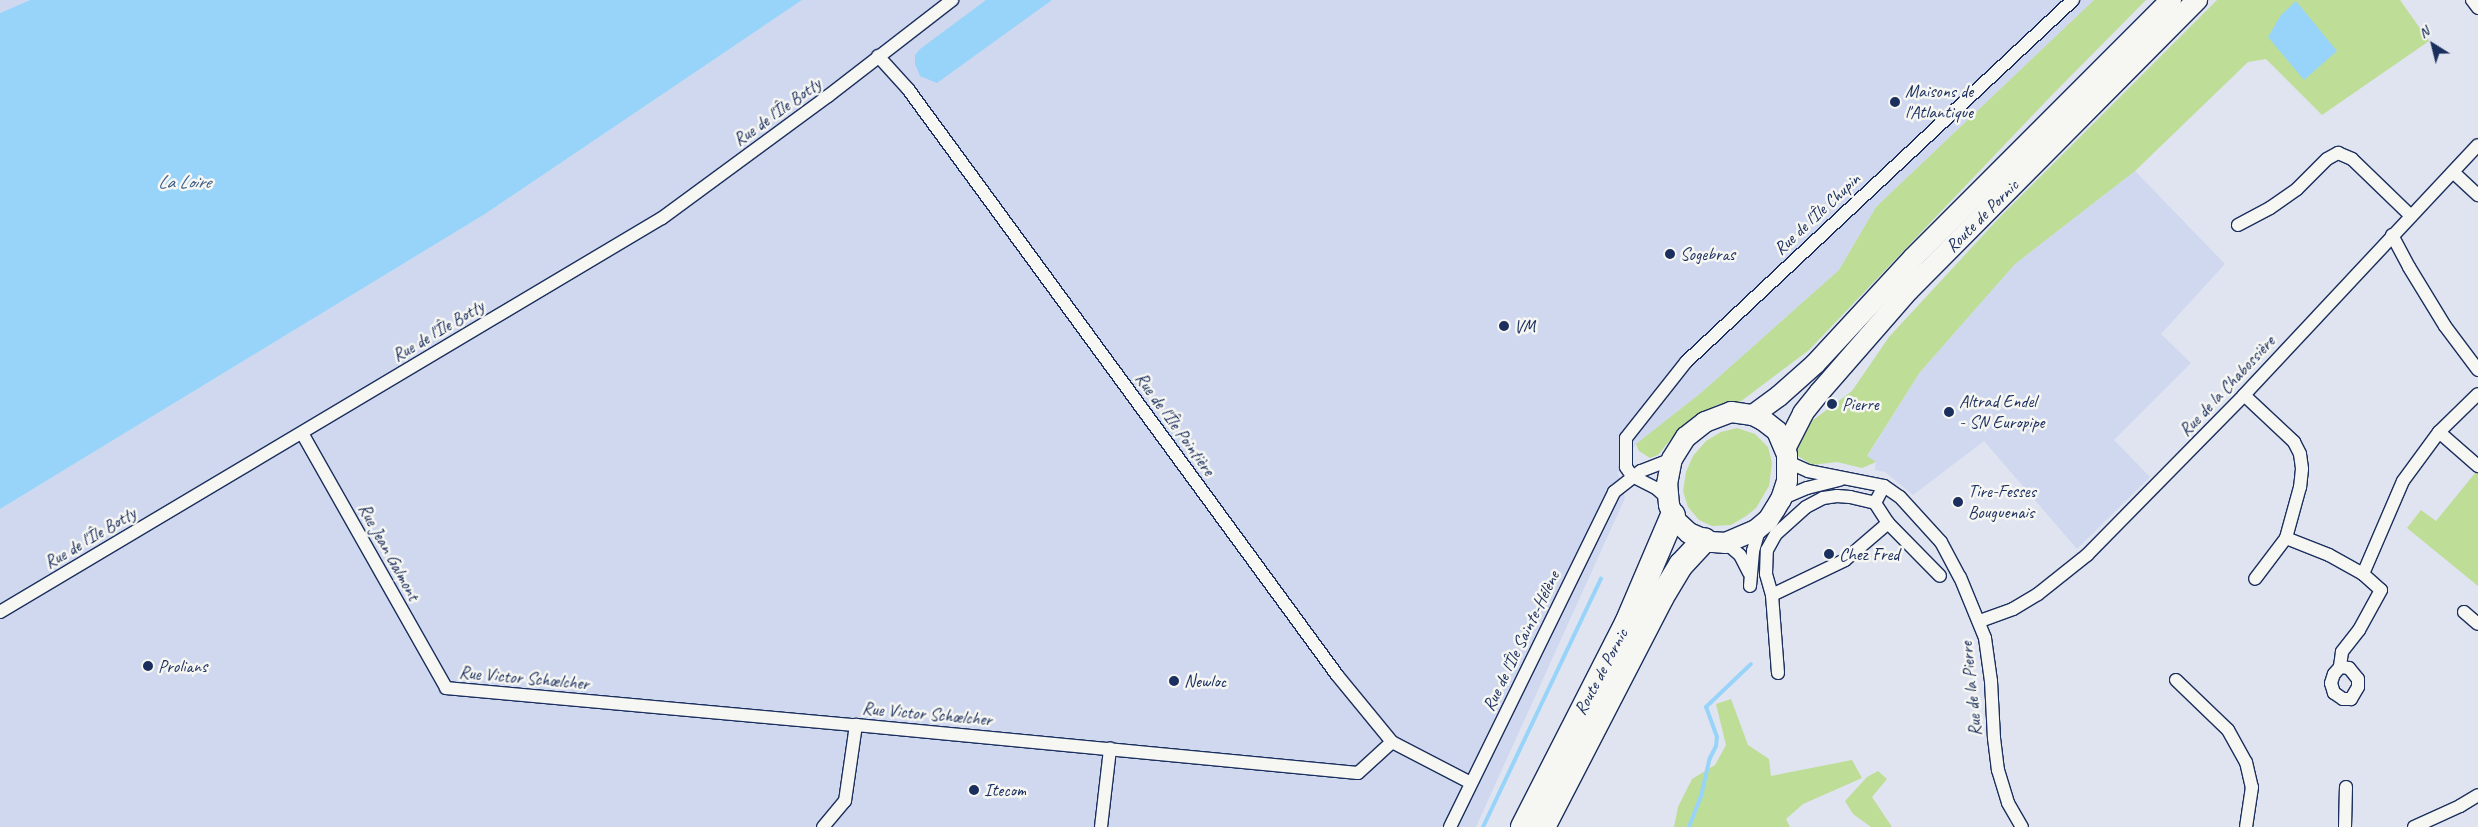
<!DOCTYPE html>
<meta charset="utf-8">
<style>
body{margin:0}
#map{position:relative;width:2478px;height:827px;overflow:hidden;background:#dfe4f0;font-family:Caveat,sans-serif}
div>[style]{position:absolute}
.built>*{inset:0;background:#cfd8ee}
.green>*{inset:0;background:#bedd96}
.water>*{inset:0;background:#98d4f9}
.stream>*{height:4px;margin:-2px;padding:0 2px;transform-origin:2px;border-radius:2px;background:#98d4f9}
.roads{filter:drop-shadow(1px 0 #1b2f5e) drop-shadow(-1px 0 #1b2f5e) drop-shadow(0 1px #1b2f5e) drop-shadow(0 -1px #1b2f5e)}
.street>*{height:12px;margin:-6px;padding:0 6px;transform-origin:6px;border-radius:6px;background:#f6f6f2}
.primary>*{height:20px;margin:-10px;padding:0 10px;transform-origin:10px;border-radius:10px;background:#f6f6f2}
.highway>*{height:24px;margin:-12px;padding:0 12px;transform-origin:12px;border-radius:12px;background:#f6f6f2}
.dots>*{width:14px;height:14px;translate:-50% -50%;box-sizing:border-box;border:2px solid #f6f6f2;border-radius:50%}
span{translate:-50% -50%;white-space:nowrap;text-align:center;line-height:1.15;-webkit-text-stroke:5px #f6f6f2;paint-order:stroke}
.poi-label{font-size:18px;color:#1b2f5e}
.left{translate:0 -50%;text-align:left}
.street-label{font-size:18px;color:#1b2f5e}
.water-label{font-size:19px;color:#3a5885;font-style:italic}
.north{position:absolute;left:2408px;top:20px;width:50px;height:50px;-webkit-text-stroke:4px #f6f6f2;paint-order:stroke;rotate:324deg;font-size:14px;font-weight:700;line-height:20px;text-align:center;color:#1b2f5e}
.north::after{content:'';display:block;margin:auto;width:18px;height:22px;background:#1b2f5e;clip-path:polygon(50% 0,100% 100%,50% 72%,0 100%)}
</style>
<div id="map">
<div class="built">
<i style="clip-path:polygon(0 0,30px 0,0 13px)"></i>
<i style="clip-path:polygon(802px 0,2094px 0,1876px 207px,1839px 270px,1702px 392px,1636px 444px,1618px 473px,1625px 498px,1476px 827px,0 827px,0 509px,485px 214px)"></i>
<i style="clip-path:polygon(2135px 171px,2225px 264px,2161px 334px,2191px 363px,2114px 440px,2150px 477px,2077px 549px,1984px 441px,1913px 495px,1885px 472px,1875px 470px,1876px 462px,1867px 457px,1920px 372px,2015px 264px)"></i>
</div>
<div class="green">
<i style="clip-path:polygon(2094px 0,2146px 0,2051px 96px,1809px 350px,1740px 402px,1717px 405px,1694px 418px,1674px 435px,1658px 455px,1650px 458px,1639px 451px,1636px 444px,1702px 392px,1839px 270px,1876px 207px)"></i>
<i style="clip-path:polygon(2217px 0,2400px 0,2429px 41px,2322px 115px,2266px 59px,2248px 62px,2135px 171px,2015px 264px,1920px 372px,1867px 456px,1876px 462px,1862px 468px,1837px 462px,1812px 465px,1798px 456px,1795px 448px,1801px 429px,1852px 391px,1889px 337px,1999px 218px)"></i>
<i style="clip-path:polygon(1737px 428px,1755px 434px,1768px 447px,1772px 463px,1769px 486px,1756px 508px,1746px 516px,1731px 525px,1712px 526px,1699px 520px,1688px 507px,1683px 491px,1686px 472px,1693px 456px,1706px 441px,1721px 432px)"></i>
<i style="clip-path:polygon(2476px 472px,2478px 473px,2478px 586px,2407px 528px,2421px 510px,2436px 521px)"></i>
<i style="clip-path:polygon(1731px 699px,1748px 745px,1769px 759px,1771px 776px,1852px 760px,1862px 778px,1803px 804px,1786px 819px,1790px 827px,1674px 827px,1678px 807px,1692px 779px,1715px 765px,1726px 745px,1716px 704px)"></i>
<i style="clip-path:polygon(1878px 771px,1887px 779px,1872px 797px,1892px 827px,1871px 827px,1853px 814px,1845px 801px,1867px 777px)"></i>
</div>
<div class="water">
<i style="clip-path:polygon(30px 0,802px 0,485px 214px,0 509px,0 13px)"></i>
<i style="clip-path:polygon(986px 0,1052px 0,937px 83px,920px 76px,915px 64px,915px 55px,920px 49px)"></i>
<i style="clip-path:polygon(2296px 1px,2337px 51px,2304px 80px,2268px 37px,2281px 15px)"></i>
</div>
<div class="stream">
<i style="left:1483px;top:827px;width:275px;rotate:-64.6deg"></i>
<i style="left:1689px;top:827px;width:33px;rotate:-69deg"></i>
<i style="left:1701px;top:796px;width:39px;rotate:-77deg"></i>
<i style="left:1710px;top:758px;width:13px;rotate:-63deg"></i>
<i style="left:1716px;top:746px;width:9px;rotate:-84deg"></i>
<i style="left:1717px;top:737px;width:32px;rotate:-110deg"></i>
<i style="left:1706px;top:707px;width:62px;rotate:-43.7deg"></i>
</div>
<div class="roads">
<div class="street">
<i style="left:2472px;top:0;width:10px;rotate:53deg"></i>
<i style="left:878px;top:56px;width:45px;rotate:47.7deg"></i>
<i style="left:908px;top:89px;width:726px;rotate:53.79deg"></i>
<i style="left:1337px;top:675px;width:87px;rotate:50.6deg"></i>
<i style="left:1392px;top:742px;width:89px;rotate:27.4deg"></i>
<i style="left:2453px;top:172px;width:34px;rotate:43deg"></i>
<i style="left:2238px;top:225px;width:36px;rotate:-28deg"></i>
<i style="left:2270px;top:208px;width:33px;rotate:-35deg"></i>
<i style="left:2297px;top:189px;width:42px;rotate:-45deg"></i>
<i style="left:2327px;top:159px;width:13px;rotate:-29deg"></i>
<i style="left:2338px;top:153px;width:15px;rotate:23deg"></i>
<i style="left:2352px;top:159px;width:82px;rotate:44deg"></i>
<i style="left:2392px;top:235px;width:36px;rotate:62deg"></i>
<i style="left:2409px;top:267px;width:69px;rotate:58.6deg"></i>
<i style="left:2445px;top:326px;width:55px;rotate:53.1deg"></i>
<i style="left:2244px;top:395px;width:69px;rotate:43.2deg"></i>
<i style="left:2294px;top:442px;width:13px;rotate:63deg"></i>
<i style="left:2300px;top:454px;width:15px;rotate:82deg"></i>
<i style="left:2302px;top:469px;width:18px;rotate:96deg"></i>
<i style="left:2300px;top:487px;width:53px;rotate:105.4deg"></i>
<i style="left:2286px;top:538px;width:51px;rotate:127.1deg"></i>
<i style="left:2439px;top:432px;width:52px;rotate:41.1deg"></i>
<i style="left:302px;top:433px;width:293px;rotate:60.5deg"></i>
<i style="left:446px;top:688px;width:412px;rotate:5.2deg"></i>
<i style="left:856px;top:725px;width:504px;rotate:5.46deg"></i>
<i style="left:1358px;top:773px;width:46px;rotate:-42.4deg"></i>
<i style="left:1788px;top:462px;width:22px;rotate:24deg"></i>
<i style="left:1808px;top:471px;width:77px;rotate:11.2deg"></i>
<i style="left:1884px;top:486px;width:19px;rotate:35deg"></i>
<i style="left:1900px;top:497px;width:61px;rotate:47.7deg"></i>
<i style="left:1941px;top:542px;width:40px;rotate:62deg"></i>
<i style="left:1960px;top:577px;width:66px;rotate:67.7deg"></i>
<i style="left:1985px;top:638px;width:43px;rotate:82.1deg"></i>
<i style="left:1991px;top:681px;width:57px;rotate:87deg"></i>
<i style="left:1994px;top:738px;width:32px;rotate:83deg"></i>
<i style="left:1998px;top:770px;width:34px;rotate:73deg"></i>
<i style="left:2008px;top:803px;width:28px;rotate:60deg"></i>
<i style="left:1632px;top:476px;width:11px;rotate:-124deg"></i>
<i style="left:1626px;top:467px;width:29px;rotate:-90deg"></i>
<i style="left:1626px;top:438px;width:97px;rotate:-51.7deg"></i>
<i style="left:1686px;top:362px;width:530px;rotate:-43.09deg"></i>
<i style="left:1632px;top:476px;width:27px;rotate:27deg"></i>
<i style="left:1656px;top:488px;width:15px;rotate:42deg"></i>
<i style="left:1884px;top:486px;width:19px;rotate:118deg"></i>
<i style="left:1875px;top:503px;width:24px;rotate:57deg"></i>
<i style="left:1888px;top:523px;width:74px;rotate:45.5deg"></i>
<i style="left:1781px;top:499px;width:28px;rotate:-23deg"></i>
<i style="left:1807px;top:488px;width:34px;rotate:-14deg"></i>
<i style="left:2286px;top:538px;width:46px;rotate:21.6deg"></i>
<i style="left:2329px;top:555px;width:39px;rotate:29deg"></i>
<i style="left:2363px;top:574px;width:24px;rotate:42deg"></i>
<i style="left:2381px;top:590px;width:46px;rotate:118.8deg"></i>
<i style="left:2359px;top:630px;width:28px;rotate:128deg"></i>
<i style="left:2342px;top:652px;width:15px;rotate:98deg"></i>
<i style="left:2340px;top:667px;width:9px;rotate:6deg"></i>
<i style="left:2349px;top:668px;width:14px;rotate:51deg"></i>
<i style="left:2358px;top:679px;width:8px;rotate:90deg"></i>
<i style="left:2358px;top:687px;width:14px;rotate:120deg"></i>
<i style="left:2351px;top:699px;width:8px;rotate:180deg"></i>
<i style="left:2343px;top:699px;width:11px;rotate:-146deg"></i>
<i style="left:2334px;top:693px;width:10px;rotate:-107deg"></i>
<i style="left:2331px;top:683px;width:9px;rotate:-72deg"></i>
<i style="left:2334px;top:674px;width:9px;rotate:-49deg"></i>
<i style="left:1726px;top:543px;width:18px;rotate:41deg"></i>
<i style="left:1740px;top:555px;width:20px;rotate:63deg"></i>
<i style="left:2363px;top:574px;width:101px;rotate:-66.7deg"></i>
<i style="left:2403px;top:481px;width:61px;rotate:-53.7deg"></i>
<i style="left:2439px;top:432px;width:54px;rotate:-44.3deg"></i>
<i style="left:1750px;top:586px;width:35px;rotate:-85deg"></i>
<i style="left:1753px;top:551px;width:26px;rotate:-74deg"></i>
<i style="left:1772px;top:595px;width:81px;rotate:-25.6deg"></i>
<i style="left:1845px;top:560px;width:57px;rotate:-40.7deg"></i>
<i style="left:0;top:612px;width:770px;rotate:-30.76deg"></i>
<i style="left:662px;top:218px;width:206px;rotate:-36.3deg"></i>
<i style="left:828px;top:96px;width:157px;rotate:-37.7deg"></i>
<i style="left:2464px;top:612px;width:18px;rotate:41deg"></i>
<i style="left:1980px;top:621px;width:35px;rotate:-20deg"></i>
<i style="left:2013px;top:609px;width:29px;rotate:-31deg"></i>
<i style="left:2038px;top:594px;width:63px;rotate:-38.5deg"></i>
<i style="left:2087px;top:555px;width:224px;rotate:-45.5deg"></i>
<i style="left:2244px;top:395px;width:342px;rotate:-46.9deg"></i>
<i style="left:1778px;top:673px;width:78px;rotate:-94.4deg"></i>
<i style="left:1772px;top:595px;width:22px;rotate:-106deg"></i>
<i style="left:1766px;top:574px;width:24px;rotate:-88deg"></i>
<i style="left:1767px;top:550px;width:18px;rotate:-61deg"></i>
<i style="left:1776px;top:534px;width:40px;rotate:-42deg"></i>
<i style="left:1806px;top:507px;width:19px;rotate:-28deg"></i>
<i style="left:1823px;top:498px;width:14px;rotate:-8deg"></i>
<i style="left:1837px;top:496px;width:13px;rotate:4deg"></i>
<i style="left:1850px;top:497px;width:26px;rotate:13deg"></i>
<i style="left:2176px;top:680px;width:72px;rotate:43.9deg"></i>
<i style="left:2228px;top:730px;width:37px;rotate:61deg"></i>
<i style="left:2246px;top:762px;width:26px;rotate:77deg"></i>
<i style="left:2252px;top:787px;width:40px;rotate:98.5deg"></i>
<i style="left:823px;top:827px;width:34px;rotate:-50deg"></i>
<i style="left:845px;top:801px;width:77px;rotate:-81.8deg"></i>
<i style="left:1101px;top:827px;width:79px;rotate:-83.4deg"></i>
<i style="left:1450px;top:827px;width:373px;rotate:-63.9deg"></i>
<i style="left:1614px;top:492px;width:34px;rotate:-38deg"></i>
<i style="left:1641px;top:471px;width:33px;rotate:-21deg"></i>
<i style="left:2345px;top:827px;width:40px;rotate:-88.6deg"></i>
<i style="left:2414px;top:827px;width:51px;rotate:-24.5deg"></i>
<i style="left:2460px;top:806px;width:21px;rotate:-31deg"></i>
</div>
<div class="primary">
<i style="left:1731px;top:412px;width:22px;rotate:8deg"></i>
<i style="left:1753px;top:415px;width:11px;rotate:27deg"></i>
<i style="left:1763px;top:420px;width:18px;rotate:38deg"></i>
<i style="left:1777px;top:431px;width:25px;rotate:67deg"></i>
<i style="left:1787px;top:454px;width:27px;rotate:90deg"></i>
<i style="left:1787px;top:481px;width:19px;rotate:108deg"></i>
<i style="left:1781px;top:499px;width:12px;rotate:121deg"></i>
<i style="left:1775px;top:509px;width:13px;rotate:122deg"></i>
<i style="left:1768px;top:520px;width:16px;rotate:140deg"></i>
<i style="left:1756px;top:530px;width:33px;rotate:157deg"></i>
<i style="left:1726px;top:543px;width:16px;rotate:-176deg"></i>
<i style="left:1710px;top:542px;width:23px;rotate:-157deg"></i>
<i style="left:1689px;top:533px;width:18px;rotate:-137deg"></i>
<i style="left:1676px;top:521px;width:17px;rotate:-114deg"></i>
<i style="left:1669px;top:505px;width:21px;rotate:-95deg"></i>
<i style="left:1667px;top:484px;width:25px;rotate:-79deg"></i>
<i style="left:1672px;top:459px;width:26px;rotate:-58deg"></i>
<i style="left:1686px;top:437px;width:24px;rotate:-38deg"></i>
<i style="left:1705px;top:422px;width:28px;rotate:-21deg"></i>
<i style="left:1753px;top:415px;width:32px;rotate:-36deg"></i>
<i style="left:1779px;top:396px;width:48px;rotate:-41.6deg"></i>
<i style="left:1815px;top:364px;width:144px;rotate:-47.2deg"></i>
<i style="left:1913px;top:258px;width:365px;rotate:-45deg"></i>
<i style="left:1786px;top:447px;width:38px;rotate:-63deg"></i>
<i style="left:1803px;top:413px;width:26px;rotate:-51deg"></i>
<i style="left:1819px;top:393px;width:137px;rotate:-48.9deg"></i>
<i style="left:1909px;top:290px;width:409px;rotate:-45.2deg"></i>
</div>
<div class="highway">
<i style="left:1523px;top:827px;width:229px;rotate:-63deg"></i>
<i style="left:1627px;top:623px;width:117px;rotate:-66.9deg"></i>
<i style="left:1543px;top:827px;width:258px;rotate:-62.7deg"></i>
<i style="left:1661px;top:598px;width:39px;rotate:-59deg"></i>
<i style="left:1681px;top:565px;width:34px;rotate:-47deg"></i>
</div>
</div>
<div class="dots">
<i style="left:1895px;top:102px;background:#1b2f5e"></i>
<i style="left:1670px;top:254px;background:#1b2f5e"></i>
<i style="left:1504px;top:326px;background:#1b2f5e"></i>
<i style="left:1832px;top:404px;background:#1b2f5e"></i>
<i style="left:1949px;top:412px;background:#1b2f5e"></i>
<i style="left:1958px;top:502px;background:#1b2f5e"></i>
<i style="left:1829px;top:554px;background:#1b2f5e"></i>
<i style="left:148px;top:666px;background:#1b2f5e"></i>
<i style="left:1174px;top:681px;background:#1b2f5e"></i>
<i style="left:974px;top:790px;background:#1b2f5e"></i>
</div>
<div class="poi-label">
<span class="left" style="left:1905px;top:102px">Maisons de<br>l'Atlantique</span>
<span class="left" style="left:1680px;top:254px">Sogebras</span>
<span class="left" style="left:1514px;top:326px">VM</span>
<span class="left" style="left:1959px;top:412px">Altrad Endel<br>- SN Europipe</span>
<span class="left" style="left:1842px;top:404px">Pierre</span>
<span class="left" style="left:1968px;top:502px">Tire-Fesses<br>Bouguenais</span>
<span class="left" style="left:1839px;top:554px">Chez Fred</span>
<span class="left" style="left:158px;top:666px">Prolians</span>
<span class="left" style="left:1184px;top:681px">Newloc</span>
<span class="left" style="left:984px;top:790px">Itecom</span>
</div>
<div class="street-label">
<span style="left:777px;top:112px;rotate:-36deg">Rue de l'Île Botty</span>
<span style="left:1817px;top:214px;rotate:-43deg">Rue de l'Île Chupin</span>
<span style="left:1982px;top:216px;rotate:-45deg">Route de Pornic</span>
<span style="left:438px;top:331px;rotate:-31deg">Rue de l'Île Botty</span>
<span style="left:2227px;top:386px;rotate:-47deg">Rue de la Chabossière</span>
<span style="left:1175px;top:424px;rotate:54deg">Rue de l'Île Pointière</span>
<span style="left:90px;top:538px;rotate:-31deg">Rue de l'Île Botty</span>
<span style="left:389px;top:552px;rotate:61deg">Rue Jean Galmont</span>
<span style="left:1521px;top:641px;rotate:-64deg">Rue de l'Île Sainte-Hélène</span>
<span style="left:1601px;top:672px;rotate:-62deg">Route de Pornic</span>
<span style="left:524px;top:678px;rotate:5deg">Rue Victor Schœlcher</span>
<span style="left:1971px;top:689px;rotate:-96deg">Rue de la Pierre</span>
<span style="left:927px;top:714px;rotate:5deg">Rue Victor Schœlcher</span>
</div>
<div class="water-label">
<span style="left:184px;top:183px">La Loire</span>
</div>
<div class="north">N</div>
</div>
